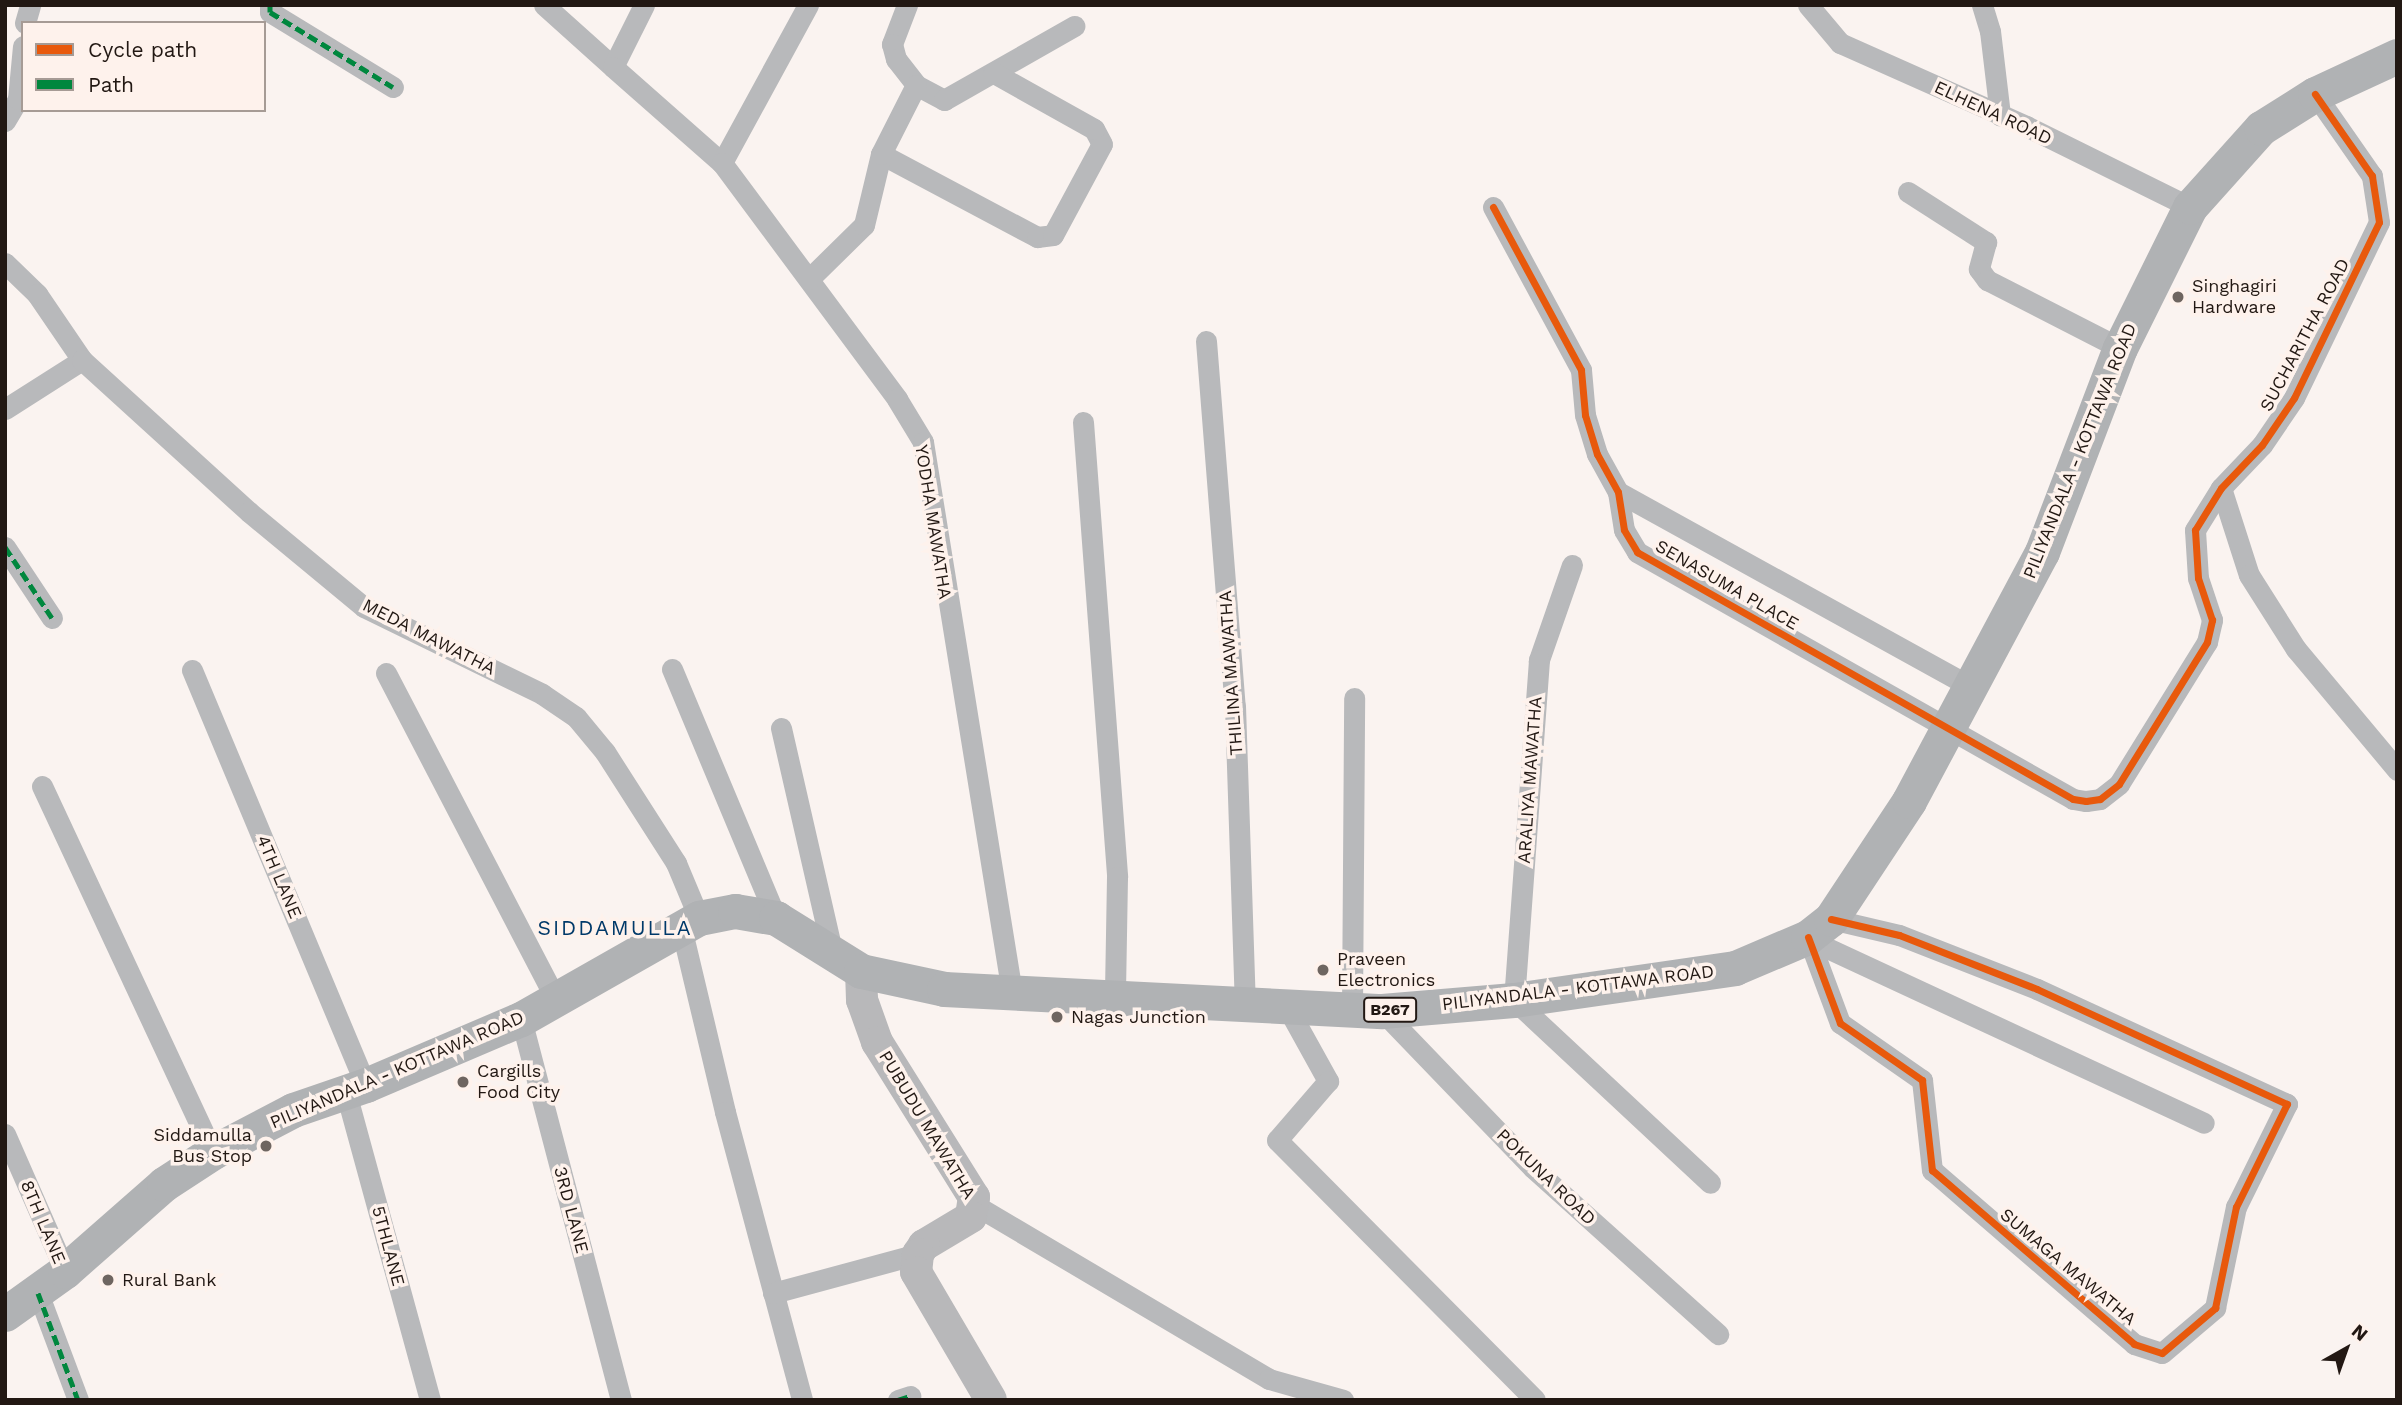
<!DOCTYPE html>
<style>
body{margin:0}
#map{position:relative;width:2402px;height:1405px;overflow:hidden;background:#faf3f0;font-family:"Work Sans",sans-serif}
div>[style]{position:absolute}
.street>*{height:21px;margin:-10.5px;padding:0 10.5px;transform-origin:10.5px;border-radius:10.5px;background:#b8b9bb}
.secondary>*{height:32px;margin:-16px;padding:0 16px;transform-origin:16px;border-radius:16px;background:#b8b8ba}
.primary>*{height:35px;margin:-17.5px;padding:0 17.5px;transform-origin:17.5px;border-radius:17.5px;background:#b0b2b4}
.quiet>*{height:5px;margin-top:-2.5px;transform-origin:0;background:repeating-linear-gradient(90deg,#00873e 0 10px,transparent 0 15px)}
.cycleway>*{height:7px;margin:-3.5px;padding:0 3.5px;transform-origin:3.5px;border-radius:3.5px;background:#e8590c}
.dots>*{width:19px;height:19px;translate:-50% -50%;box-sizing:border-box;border:4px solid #fef2ec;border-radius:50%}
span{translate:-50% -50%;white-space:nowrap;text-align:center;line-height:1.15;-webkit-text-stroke:7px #fef2ec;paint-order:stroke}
.shield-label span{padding:2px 5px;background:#fef2ec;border:2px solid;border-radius:5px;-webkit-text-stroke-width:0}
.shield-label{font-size:16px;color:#221813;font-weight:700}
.street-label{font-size:18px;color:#221813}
.poi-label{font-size:18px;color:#221813}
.left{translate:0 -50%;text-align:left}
.right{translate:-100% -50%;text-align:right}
.quarter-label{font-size:21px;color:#003969;letter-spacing:2px}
.frame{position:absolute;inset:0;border:7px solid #221813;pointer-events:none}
.legend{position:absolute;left:21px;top:21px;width:245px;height:91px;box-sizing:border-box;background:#fef2ec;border:2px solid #a69b95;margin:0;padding:9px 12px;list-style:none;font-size:21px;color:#221813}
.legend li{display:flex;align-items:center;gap:14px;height:35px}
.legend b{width:35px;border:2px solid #a69b95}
.north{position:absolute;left:2311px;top:1314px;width:70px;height:70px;-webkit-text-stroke:5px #fef2ec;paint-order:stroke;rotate:40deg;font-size:19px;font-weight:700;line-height:28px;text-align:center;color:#221813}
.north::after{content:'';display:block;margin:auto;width:24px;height:32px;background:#221813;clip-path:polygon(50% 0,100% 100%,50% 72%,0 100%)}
</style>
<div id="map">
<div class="street">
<i style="left:270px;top:5px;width:7px;rotate:90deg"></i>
<i style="left:270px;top:12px;width:144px;rotate:31.4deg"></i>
<i style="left:544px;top:5px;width:93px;rotate:41.9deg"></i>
<i style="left:644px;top:5px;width:69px;rotate:116.6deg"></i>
<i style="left:613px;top:67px;width:145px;rotate:41.4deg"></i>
<i style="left:808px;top:5px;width:180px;rotate:118.6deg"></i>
<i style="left:722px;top:163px;width:294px;rotate:53.4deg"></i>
<i style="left:897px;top:399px;width:50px;rotate:58.8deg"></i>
<i style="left:923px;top:442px;width:558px;rotate:80.82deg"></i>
<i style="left:907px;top:5px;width:42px;rotate:111deg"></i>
<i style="left:892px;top:44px;width:16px;rotate:75deg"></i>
<i style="left:896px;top:59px;width:33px;rotate:52deg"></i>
<i style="left:916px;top:85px;width:32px;rotate:28deg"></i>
<i style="left:944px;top:100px;width:150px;rotate:-29.6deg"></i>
<i style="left:1808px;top:5px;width:50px;rotate:49.9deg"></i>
<i style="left:1840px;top:43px;width:204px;rotate:24deg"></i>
<i style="left:2026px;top:126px;width:183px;rotate:26.3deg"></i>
<i style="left:1982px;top:5px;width:27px;rotate:73deg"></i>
<i style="left:1990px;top:31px;width:85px;rotate:83.2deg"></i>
<i style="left:25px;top:23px;width:19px;rotate:-74deg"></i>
<i style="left:5px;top:121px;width:26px;rotate:-59deg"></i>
<i style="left:18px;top:99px;width:53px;rotate:-84.6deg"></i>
<i style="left:881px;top:154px;width:177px;rotate:28deg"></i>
<i style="left:1037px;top:237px;width:16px;rotate:-7deg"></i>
<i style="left:1053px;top:235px;width:103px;rotate:-61.7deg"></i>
<i style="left:1102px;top:144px;width:17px;rotate:-118deg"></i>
<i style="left:1094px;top:129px;width:115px;rotate:-150.8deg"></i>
<i style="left:1908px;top:192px;width:93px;rotate:32.7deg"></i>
<i style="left:1986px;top:242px;width:28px;rotate:105deg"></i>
<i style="left:1979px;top:269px;width:14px;rotate:54deg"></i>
<i style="left:1987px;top:280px;width:149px;rotate:27.1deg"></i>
<i style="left:1493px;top:207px;width:185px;rotate:61.6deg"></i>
<i style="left:1581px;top:370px;width:45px;rotate:84.9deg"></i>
<i style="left:1585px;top:415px;width:41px;rotate:72.9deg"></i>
<i style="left:1597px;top:454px;width:43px;rotate:61.1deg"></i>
<i style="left:1618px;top:492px;width:38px;rotate:81deg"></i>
<i style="left:1624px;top:530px;width:26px;rotate:59deg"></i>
<i style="left:1637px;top:552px;width:501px;rotate:29.53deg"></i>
<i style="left:2073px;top:799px;width:13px;rotate:9deg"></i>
<i style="left:2086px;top:801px;width:14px;rotate:-8deg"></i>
<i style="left:2100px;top:799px;width:24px;rotate:-38deg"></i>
<i style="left:2119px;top:784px;width:167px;rotate:-58.2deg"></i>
<i style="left:2207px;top:642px;width:23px;rotate:-77deg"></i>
<i style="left:2212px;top:620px;width:44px;rotate:-108.4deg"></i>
<i style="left:2198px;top:578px;width:48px;rotate:-93.6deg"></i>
<i style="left:2195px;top:530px;width:49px;rotate:-58.2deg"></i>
<i style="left:2221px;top:488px;width:59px;rotate:-46.4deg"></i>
<i style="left:2262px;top:445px;width:57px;rotate:-55.8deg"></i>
<i style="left:2294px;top:398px;width:195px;rotate:-64.2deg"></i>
<i style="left:2379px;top:222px;width:47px;rotate:-98.7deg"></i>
<i style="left:2372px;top:176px;width:100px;rotate:-124.8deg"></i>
<i style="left:5px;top:263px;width:45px;rotate:44.1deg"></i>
<i style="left:37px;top:294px;width:80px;rotate:55.7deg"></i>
<i style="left:82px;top:360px;width:91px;rotate:147.5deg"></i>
<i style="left:809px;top:279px;width:77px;rotate:-44.5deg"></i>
<i style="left:864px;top:225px;width:73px;rotate:-76.5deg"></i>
<i style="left:881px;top:154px;width:77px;rotate:-63.1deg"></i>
<i style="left:1206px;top:341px;width:366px;rotate:85.5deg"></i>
<i style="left:1235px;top:706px;width:300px;rotate:88.1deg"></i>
<i style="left:82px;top:360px;width:226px;rotate:42.3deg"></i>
<i style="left:249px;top:512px;width:149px;rotate:39.6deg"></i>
<i style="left:364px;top:607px;width:198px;rotate:26deg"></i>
<i style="left:542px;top:694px;width:41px;rotate:34.1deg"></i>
<i style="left:576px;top:717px;width:45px;rotate:50.4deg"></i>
<i style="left:605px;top:752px;width:132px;rotate:57.4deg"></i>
<i style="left:676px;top:863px;width:60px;rotate:67.3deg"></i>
<i style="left:1083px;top:422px;width:456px;rotate:85.7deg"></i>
<i style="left:1117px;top:877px;width:118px;rotate:91deg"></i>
<i style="left:2221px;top:488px;width:91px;rotate:72.2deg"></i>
<i style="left:2249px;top:575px;width:88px;rotate:57.6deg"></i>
<i style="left:2296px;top:649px;width:158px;rotate:50.1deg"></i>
<i style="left:1618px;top:492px;width:403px;rotate:28.9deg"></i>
<i style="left:5px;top:547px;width:85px;rotate:56.5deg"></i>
<i style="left:1572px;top:565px;width:101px;rotate:109.2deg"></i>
<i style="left:1539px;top:660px;width:341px;rotate:94.2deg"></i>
<i style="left:1514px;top:1000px;width:268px;rotate:43deg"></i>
<i style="left:672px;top:669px;width:270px;rotate:67.3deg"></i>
<i style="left:192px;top:670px;width:450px;rotate:67.3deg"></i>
<i style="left:386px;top:673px;width:368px;rotate:62.5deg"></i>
<i style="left:781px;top:728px;width:233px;rotate:77.1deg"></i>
<i style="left:42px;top:786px;width:404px;rotate:65deg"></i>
<i style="left:681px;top:927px;width:190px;rotate:76.6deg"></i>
<i style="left:725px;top:1112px;width:298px;rotate:75deg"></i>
<i style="left:1808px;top:937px;width:92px;rotate:69.6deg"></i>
<i style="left:1840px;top:1023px;width:100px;rotate:34.8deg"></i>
<i style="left:1922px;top:1080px;width:91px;rotate:83.7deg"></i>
<i style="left:1932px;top:1170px;width:267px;rotate:40.7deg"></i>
<i style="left:2134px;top:1344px;width:29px;rotate:18deg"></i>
<i style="left:2162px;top:1353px;width:70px;rotate:-40.3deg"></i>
<i style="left:2215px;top:1308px;width:103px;rotate:-78.3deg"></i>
<i style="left:2236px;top:1207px;width:115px;rotate:-63.7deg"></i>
<i style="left:2287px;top:1104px;width:275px;rotate:-155.3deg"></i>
<i style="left:2037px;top:989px;width:148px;rotate:-158.6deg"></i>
<i style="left:1899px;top:935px;width:70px;rotate:-166.8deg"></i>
<i style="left:1810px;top:940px;width:434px;rotate:24.9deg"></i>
<i style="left:1287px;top:1007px;width:85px;rotate:61deg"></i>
<i style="left:1328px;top:1081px;width:78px;rotate:130.8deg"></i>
<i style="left:1277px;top:1140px;width:366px;rotate:45.2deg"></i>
<i style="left:1352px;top:1010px;width:312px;rotate:-89.6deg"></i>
<i style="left:1382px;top:1011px;width:218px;rotate:46.1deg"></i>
<i style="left:1533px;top:1168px;width:249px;rotate:41.9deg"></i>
<i style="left:521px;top:1019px;width:394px;rotate:75.3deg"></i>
<i style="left:346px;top:1093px;width:318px;rotate:74.7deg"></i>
<i style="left:5px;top:1134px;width:150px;rotate:66.3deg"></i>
<i style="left:975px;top:1205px;width:342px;rotate:30.6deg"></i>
<i style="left:1269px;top:1379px;width:77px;rotate:15.8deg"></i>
<i style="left:38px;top:1293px;width:114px;rotate:69.5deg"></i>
<i style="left:773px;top:1293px;width:150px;rotate:-15.1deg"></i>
<i style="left:898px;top:1400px;width:13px;rotate:-18deg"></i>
</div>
<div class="secondary">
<i style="left:861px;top:971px;width:29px;rotate:88deg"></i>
<i style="left:862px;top:1000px;width:45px;rotate:70.3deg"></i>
<i style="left:877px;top:1042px;width:183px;rotate:58deg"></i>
<i style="left:974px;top:1197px;width:20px;rotate:99deg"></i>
<i style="left:971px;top:1217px;width:55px;rotate:149.2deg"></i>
<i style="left:924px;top:1245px;width:11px;rotate:124deg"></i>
<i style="left:918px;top:1254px;width:18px;rotate:96deg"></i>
<i style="left:916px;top:1272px;width:148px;rotate:59.6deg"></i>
</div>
<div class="primary">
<i style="left:5px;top:1314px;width:74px;rotate:-35.6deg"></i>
<i style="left:65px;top:1271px;width:132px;rotate:-41.3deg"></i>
<i style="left:164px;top:1184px;width:59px;rotate:-33.1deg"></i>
<i style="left:213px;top:1152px;width:90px;rotate:-27.7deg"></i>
<i style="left:293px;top:1110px;width:77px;rotate:-18.9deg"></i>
<i style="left:366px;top:1085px;width:168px;rotate:-23.1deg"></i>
<i style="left:521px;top:1019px;width:205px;rotate:-29.6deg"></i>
<i style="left:699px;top:918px;width:37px;rotate:-11deg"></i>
<i style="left:735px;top:911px;width:42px;rotate:9.7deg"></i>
<i style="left:776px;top:918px;width:100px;rotate:31.9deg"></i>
<i style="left:861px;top:971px;width:85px;rotate:12.2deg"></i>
<i style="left:944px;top:989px;width:439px;rotate:2.9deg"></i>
<i style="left:1382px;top:1011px;width:132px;rotate:-4.8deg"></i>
<i style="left:1514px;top:1000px;width:223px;rotate:-8.2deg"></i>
<i style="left:1735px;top:968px;width:79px;rotate:-23deg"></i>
<i style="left:1808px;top:937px;width:29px;rotate:-38deg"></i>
<i style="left:1831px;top:919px;width:141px;rotate:-56.5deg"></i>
<i style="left:1909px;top:801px;width:282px;rotate:-61.9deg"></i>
<i style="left:2042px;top:552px;width:218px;rotate:-69.1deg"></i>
<i style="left:2120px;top:348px;width:157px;rotate:-63.6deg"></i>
<i style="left:2190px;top:207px;width:106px;rotate:-48.1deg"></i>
<i style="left:2261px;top:128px;width:64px;rotate:-32.2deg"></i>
<i style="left:2315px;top:94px;width:90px;rotate:-24.9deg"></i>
</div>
<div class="quiet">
<i style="left:270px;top:5px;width:7px;rotate:90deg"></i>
<i style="left:270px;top:12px;width:144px;rotate:31.4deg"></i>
<i style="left:5px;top:547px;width:85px;rotate:56.5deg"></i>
<i style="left:38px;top:1293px;width:114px;rotate:69.5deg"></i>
<i style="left:898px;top:1400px;width:13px;rotate:-18deg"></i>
</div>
<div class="cycleway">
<i style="left:1493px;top:207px;width:185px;rotate:61.6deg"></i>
<i style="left:1581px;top:370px;width:45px;rotate:84.9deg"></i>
<i style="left:1585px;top:415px;width:41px;rotate:72.9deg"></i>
<i style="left:1597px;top:454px;width:43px;rotate:61.1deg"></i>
<i style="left:1618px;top:492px;width:38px;rotate:81deg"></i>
<i style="left:1624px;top:530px;width:26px;rotate:59deg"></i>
<i style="left:1637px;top:552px;width:501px;rotate:29.53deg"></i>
<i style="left:2073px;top:799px;width:13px;rotate:9deg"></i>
<i style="left:2086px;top:801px;width:14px;rotate:-8deg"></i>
<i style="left:2100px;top:799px;width:24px;rotate:-38deg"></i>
<i style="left:2119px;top:784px;width:167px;rotate:-58.2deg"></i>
<i style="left:2207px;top:642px;width:23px;rotate:-77deg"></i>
<i style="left:2212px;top:620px;width:44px;rotate:-108.4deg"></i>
<i style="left:2198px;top:578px;width:48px;rotate:-93.6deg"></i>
<i style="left:2195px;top:530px;width:49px;rotate:-58.2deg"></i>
<i style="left:2221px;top:488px;width:59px;rotate:-46.4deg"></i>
<i style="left:2262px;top:445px;width:57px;rotate:-55.8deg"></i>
<i style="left:2294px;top:398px;width:195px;rotate:-64.2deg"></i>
<i style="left:2379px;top:222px;width:47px;rotate:-98.7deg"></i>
<i style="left:2372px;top:176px;width:100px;rotate:-124.8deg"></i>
<i style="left:1808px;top:937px;width:92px;rotate:69.6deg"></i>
<i style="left:1840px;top:1023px;width:100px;rotate:34.8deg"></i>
<i style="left:1922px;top:1080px;width:91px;rotate:83.7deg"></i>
<i style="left:1932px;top:1170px;width:267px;rotate:40.7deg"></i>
<i style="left:2134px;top:1344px;width:29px;rotate:18deg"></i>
<i style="left:2162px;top:1353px;width:70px;rotate:-40.3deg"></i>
<i style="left:2215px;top:1308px;width:103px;rotate:-78.3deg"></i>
<i style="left:2236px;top:1207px;width:115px;rotate:-63.7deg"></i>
<i style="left:2287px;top:1104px;width:275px;rotate:-155.3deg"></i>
<i style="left:2037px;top:989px;width:148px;rotate:-158.6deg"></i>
<i style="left:1899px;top:935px;width:70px;rotate:-166.8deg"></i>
</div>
<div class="dots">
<i style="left:2178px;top:297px;background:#6e6560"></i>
<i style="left:1323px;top:970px;background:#6e6560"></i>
<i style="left:1057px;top:1017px;background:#6e6560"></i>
<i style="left:463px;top:1082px;background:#6e6560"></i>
<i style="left:266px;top:1146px;background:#6e6560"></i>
<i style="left:108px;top:1280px;background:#6e6560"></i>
</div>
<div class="shield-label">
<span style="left:1390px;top:1010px">B267</span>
</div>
<div class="street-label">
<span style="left:1993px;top:113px;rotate:25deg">ELHENA ROAD</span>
<span style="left:2305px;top:335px;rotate:-62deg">SUCHARITHA ROAD</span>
<span style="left:2080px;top:451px;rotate:-68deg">PILIYANDALA - KOTTAWA ROAD</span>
<span style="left:933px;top:522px;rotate:81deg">YODHA MAWATHA</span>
<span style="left:1727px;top:585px;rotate:30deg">SENASUMA PLACE</span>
<span style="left:429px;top:637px;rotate:27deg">MEDA MAWATHA</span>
<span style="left:1231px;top:673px;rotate:-94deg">THILINA MAWATHA</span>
<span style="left:1530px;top:780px;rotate:-86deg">ARALIYA MAWATHA</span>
<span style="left:279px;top:877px;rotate:67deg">4TH LANE</span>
<span style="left:1578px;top:988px;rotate:-7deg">PILIYANDALA - KOTTAWA ROAD</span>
<span style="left:397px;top:1070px;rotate:-23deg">PILIYANDALA - KOTTAWA ROAD</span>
<span style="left:927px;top:1125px;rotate:59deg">PUBUDU MAWATHA</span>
<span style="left:1546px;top:1177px;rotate:44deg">POKUNA ROAD</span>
<span style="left:571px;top:1210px;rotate:75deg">3RD LANE</span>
<span style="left:43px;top:1222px;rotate:67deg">8TH LANE</span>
<span style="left:388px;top:1246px;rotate:75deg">5THLANE</span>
<span style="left:2068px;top:1267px;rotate:40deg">SUMAGA MAWATHA</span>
</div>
<div class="poi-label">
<span class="left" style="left:2192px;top:297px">Singhagiri<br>Hardware</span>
<span class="left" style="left:1337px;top:970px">Praveen<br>Electronics</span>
<span class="left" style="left:1071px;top:1017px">Nagas Junction</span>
<span class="left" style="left:477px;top:1082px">Cargills<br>Food City</span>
<span class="right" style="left:252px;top:1146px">Siddamulla<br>Bus Stop</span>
<span class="left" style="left:122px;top:1280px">Rural Bank</span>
</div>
<div class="quarter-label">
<span style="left:615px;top:928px">SIDDAMULLA</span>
</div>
<div class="frame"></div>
<ul class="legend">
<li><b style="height:9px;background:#e8590c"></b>Cycle path</li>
<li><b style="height:9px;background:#00873e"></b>Path</li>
</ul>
<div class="north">N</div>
</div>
